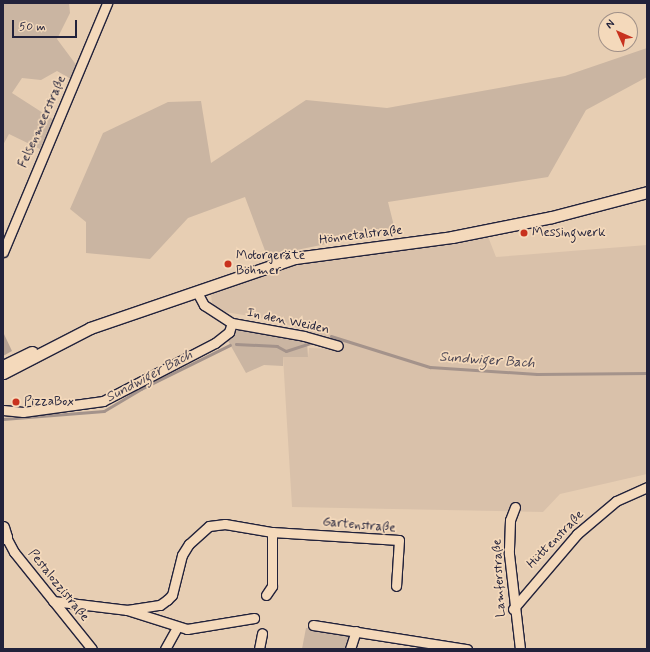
<!DOCTYPE html>
<meta charset="utf-8">
<style>
body{margin:0}
#map{position:relative;width:650px;height:652px;overflow:hidden;background:#e7ceb3;font-family:Mynerve,sans-serif}
div>[style]{position:absolute}
.built>*{inset:0;background:#d9c1aa}
.green>*{inset:0;background:#cab5a2}
.stream>*{height:2.5px;margin:-1.25px;padding:0 1.25px;transform-origin:1.25px;border-radius:1.25px;background:#a4938b}
.building>*{inset:0;background:#b7a395}
.roads{filter:drop-shadow(1px 0 #22223b) drop-shadow(-1px 0 #22223b) drop-shadow(0 1px #22223b) drop-shadow(0 -1px #22223b)}
.minor>*{height:9px;margin:-4.5px;padding:0 4.5px;transform-origin:4.5px;border-radius:4.5px;background:#f4d9bb}
.major>*{height:11px;margin:-5.5px;padding:0 5.5px;transform-origin:5.5px;border-radius:5.5px;background:#f4d9bb}
.dots>*{width:11px;height:11px;translate:-50% -50%;box-sizing:border-box;border:2px solid #f4d9bb;border-radius:50%}
span{translate:-50% -50%;white-space:nowrap;text-align:center;line-height:1.15;-webkit-text-stroke:3.5px #f4d9bb;paint-order:stroke}
.street-label{font-size:13px;color:#22223b}
.poi-label{font-size:13px;color:#22223b}
.left{translate:0 -50%;text-align:left}
.water-label{font-size:14px;color:#494453;font-style:italic}
.frame{position:absolute;inset:0;border:4px solid #22223b;pointer-events:none}
.north{position:absolute;left:598px;top:12px;width:40px;height:40px;box-sizing:border-box;background:#f4d9bb;border:1px solid #a09088;border-radius:50%;rotate:315deg;font-size:11px;font-weight:700;line-height:16px;text-align:center;color:#22223b}
.north::after{content:'';display:block;margin:auto;width:14px;height:18px;background:#c8321e;clip-path:polygon(50% 0,100% 100%,50% 72%,0 100%)}
.scale{position:absolute;left:12px;top:20px;width:65px;height:18px;box-sizing:border-box;border:2px solid #22223b;border-top:0;padding-left:5px;font-size:12px;line-height:14px;white-space:nowrap;color:#22223b;-webkit-text-stroke:3px #f4d9bb;paint-order:stroke}
</style>
<div id="map">
<div class="built">
<i style="clip-path:polygon(487px 234px,496px 257px,647px 245px,647px 474px,560px 494px,543px 512px,292px 507px,283px 357px,308px 357px,309px 348px,337px 349px,339px 342px,274px 320px,213px 310px,211px 295px,290px 263px)"></i>
</div>
<div class="green">
<i style="clip-path:polygon(3px 3px,69px 3px,70px 13px,57px 39px,77px 66px,71px 79px,57px 71px,41px 80px,22px 78px,12px 93px,54px 120px,40px 149px,9px 134px,3px 145px)"></i>
<i style="clip-path:polygon(647px 48px,647px 77px,586px 110px,548px 177px,388px 202px,395px 230px,267px 256px,245px 197px,188px 218px,150px 259px,86px 253px,86px 222px,70px 209px,103px 133px,168px 102px,201px 101px,211px 163px,306px 100px,387px 108px,565px 76px)"></i>
<i style="clip-path:polygon(238px 329px,307px 341px,308px 357px,283px 357px,283px 366px,264px 365px,246px 373px,227px 339px)"></i>
<i style="clip-path:polygon(306px 628px,351px 634px,346px 649px,302px 649px)"></i>
</div>
<div class="stream">
<i style="left:331px;top:336px;width:104px;rotate:17.4deg"></i>
<i style="left:430px;top:367px;width:107px;rotate:3.7deg"></i>
<i style="left:537px;top:374px;width:110px;rotate:-0.5deg"></i>
<i style="left:236px;top:344px;width:41px;rotate:2.8deg"></i>
<i style="left:277px;top:346px;width:10px;rotate:29deg"></i>
<i style="left:286px;top:351px;width:29px;rotate:-18deg"></i>
<i style="left:3px;top:419px;width:101px;rotate:-4.5deg"></i>
<i style="left:104px;top:411px;width:43px;rotate:-30.7deg"></i>
<i style="left:141px;top:389px;width:99px;rotate:-26.3deg"></i>
</div>
<div class="building">
<i style="clip-path:polygon(3px 332px,12px 351px,3px 356px)"></i>
</div>
<div class="roads">
<div class="minor">
<i style="left:3px;top:252px;width:270px;rotate:-67.3deg"></i>
<i style="left:197px;top:292px;width:15px;rotate:62deg"></i>
<i style="left:204px;top:305px;width:33px;rotate:33deg"></i>
<i style="left:232px;top:323px;width:73px;rotate:10.2deg"></i>
<i style="left:304px;top:336px;width:35px;rotate:16deg"></i>
<i style="left:3px;top:410px;width:20px;rotate:6deg"></i>
<i style="left:23px;top:412px;width:81px;rotate:-7.8deg"></i>
<i style="left:103px;top:401px;width:126px;rotate:-27.4deg"></i>
<i style="left:215px;top:343px;width:18px;rotate:-38deg"></i>
<i style="left:229px;top:332px;width:9px;rotate:-72deg"></i>
<i style="left:515px;top:507px;width:14px;rotate:111deg"></i>
<i style="left:510px;top:520px;width:34px;rotate:92deg"></i>
<i style="left:509px;top:554px;width:96px;rotate:83.4deg"></i>
<i style="left:6px;top:537px;width:17px;rotate:62deg"></i>
<i style="left:14px;top:552px;width:124px;rotate:51.2deg"></i>
<i style="left:266px;top:595px;width:11px;rotate:-56deg"></i>
<i style="left:272px;top:586px;width:54px;rotate:-90deg"></i>
<i style="left:53px;top:601px;width:75px;rotate:6.9deg"></i>
<i style="left:127px;top:610px;width:63px;rotate:17.6deg"></i>
<i style="left:187px;top:629px;width:68px;rotate:-9.3deg"></i>
<i style="left:513px;top:609px;width:99px;rotate:-49.5deg"></i>
<i style="left:577px;top:534px;width:51px;rotate:-40.2deg"></i>
<i style="left:616px;top:501px;width:34px;rotate:-24deg"></i>
<i style="left:127px;top:610px;width:33px;rotate:-9deg"></i>
<i style="left:160px;top:605px;width:9px;rotate:-36deg"></i>
<i style="left:167px;top:600px;width:7px;rotate:-45deg"></i>
<i style="left:172px;top:595px;width:41px;rotate:-76deg"></i>
<i style="left:182px;top:555px;width:13px;rotate:-58deg"></i>
<i style="left:189px;top:544px;width:27px;rotate:-42deg"></i>
<i style="left:209px;top:526px;width:16px;rotate:-7deg"></i>
<i style="left:225px;top:524px;width:48px;rotate:9.7deg"></i>
<i style="left:272px;top:532px;width:127px;rotate:3.6deg"></i>
<i style="left:399px;top:540px;width:46px;rotate:93.7deg"></i>
<i style="left:313px;top:625px;width:156px;rotate:8.9deg"></i>
<i style="left:165px;top:649px;width:25px;rotate:-61deg"></i>
<i style="left:259px;top:649px;width:16px;rotate:-79deg"></i>
<i style="left:350px;top:649px;width:19px;rotate:-72deg"></i>
</div>
<div class="major">
<i style="left:3px;top:366px;width:32px;rotate:-26deg"></i>
<i style="left:3px;top:373px;width:98px;rotate:-27.3deg"></i>
<i style="left:90px;top:328px;width:217px;rotate:-18.9deg"></i>
<i style="left:295px;top:258px;width:158px;rotate:-7.6deg"></i>
<i style="left:452px;top:237px;width:102px;rotate:-11.3deg"></i>
<i style="left:552px;top:217px;width:98px;rotate:-14.7deg"></i>
<i style="left:3px;top:527px;width:10px;rotate:73deg"></i>
<i style="left:6px;top:537px;width:3px;rotate:162deg"></i>
</div>
</div>
<div class="dots">
<i style="left:524px;top:233px;background:#c8321e"></i>
<i style="left:228px;top:264px;background:#c8321e"></i>
<i style="left:16px;top:402px;background:#c8321e"></i>
</div>
<div class="street-label">
<span style="left:43px;top:122px;rotate:-66deg">Felsenmeerstraße</span>
<span style="left:361px;top:236px;rotate:-7deg">Hönnetalstraße</span>
<span style="left:288px;top:322px;rotate:12deg">In den Weiden</span>
<span style="left:359px;top:526px;rotate:5deg">Gartenstraße</span>
<span style="left:556px;top:540px;rotate:-46deg">Hüttenstraße</span>
<span style="left:500px;top:578px;rotate:-93deg">Lamferstraße</span>
<span style="left:58px;top:586px;rotate:51deg">Pestalozzistraße</span>
</div>
<div class="poi-label">
<span class="left" style="left:532px;top:233px">Messingwerk</span>
<span class="left" style="left:236px;top:264px">Motorgeräte<br>Böhmer</span>
<span class="left" style="left:24px;top:402px">PizzaBox</span>
</div>
<div class="water-label">
<span style="left:487px;top:360px;rotate:4deg">Sundwiger Bach</span>
<span style="left:149px;top:376px;rotate:-28deg">Sundwiger Bach</span>
</div>
<div class="frame"></div>
<div class="north">N</div>
<div class="scale">50 m</div>
</div>
